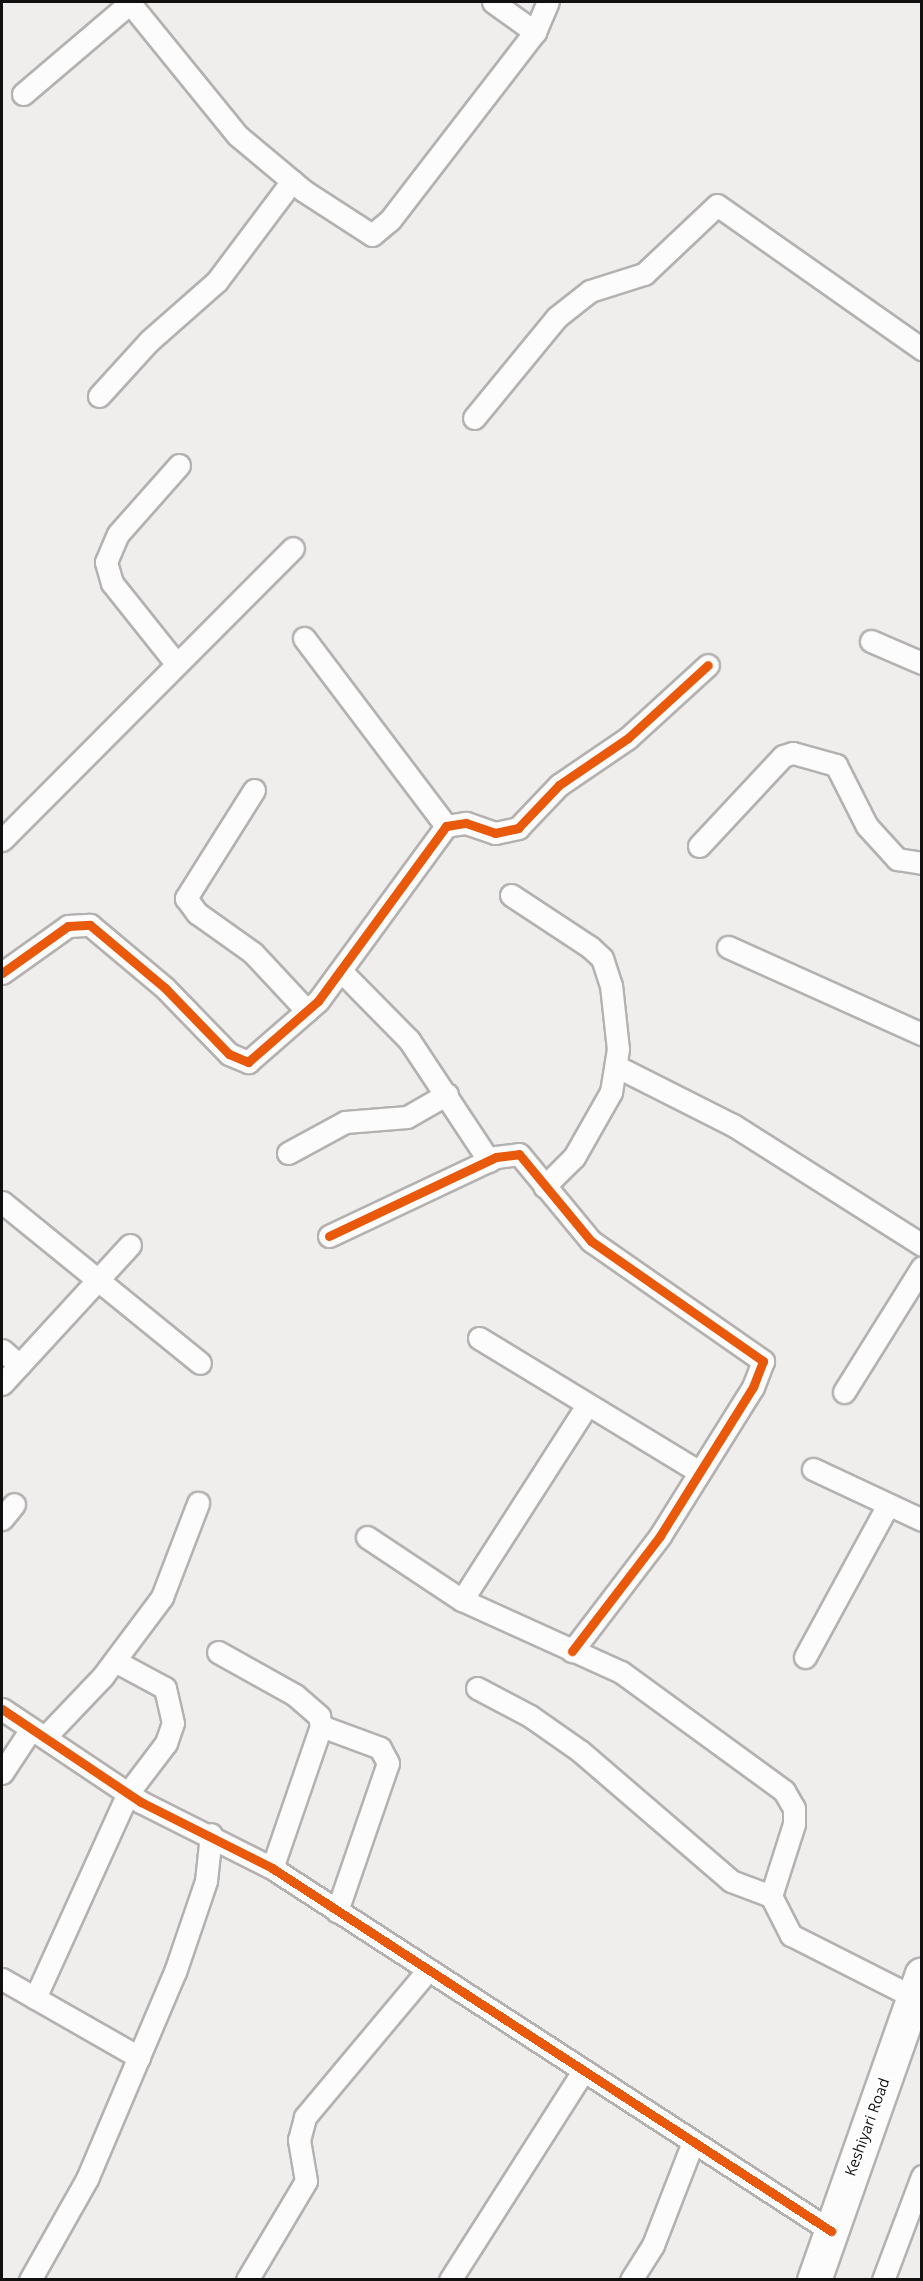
<!DOCTYPE html>
<style>
body{margin:0}
#map{position:relative;width:923px;height:2281px;overflow:hidden;background:#f0eeed;font-family:"Open Sans",sans-serif}
div>[style]{position:absolute}
.roads{filter:drop-shadow(2px 0 #b4b2b1) drop-shadow(-2px 0 #b4b2b1) drop-shadow(0 2px #b4b2b1) drop-shadow(0 -2px #b4b2b1)}
.minor>*{height:21px;margin:-10.5px;padding:0 10.5px;transform-origin:10.5px;border-radius:10.5px;background:#fdfcfc}
.primary>*{height:33px;margin:-16.5px;padding:0 16.5px;transform-origin:16.5px;border-radius:16.5px;background:#fdfcfc}
.cycleway>*{height:9px;margin:-4.5px;padding:0 4.5px;transform-origin:4.5px;border-radius:4.5px;background:#e8590c}
span{translate:-50% -50%;white-space:nowrap;text-align:center;line-height:1.15;-webkit-text-stroke:6px #fff;paint-order:stroke}
.street-label{font-size:15px;color:#111010}
.frame{position:absolute;inset:0;border:3px solid #111010;pointer-events:none}
</style>
<div id="map">
<div class="roads">
<div class="minor">
<i style="left:129px;top:2px;width:171px;rotate:50.9deg"></i>
<i style="left:237px;top:135px;width:87px;rotate:39.9deg"></i>
<i style="left:304px;top:191px;width:81px;rotate:32.9deg"></i>
<i style="left:372px;top:235px;width:23px;rotate:-40deg"></i>
<i style="left:390px;top:220px;width:237px;rotate:-52.4deg"></i>
<i style="left:535px;top:32px;width:33px;rotate:-67deg"></i>
<i style="left:493px;top:2px;width:52px;rotate:35.5deg"></i>
<i style="left:23px;top:94px;width:140px;rotate:-40.4deg"></i>
<i style="left:99px;top:396px;width:74px;rotate:-47.7deg"></i>
<i style="left:149px;top:341px;width:91px;rotate:-41.4deg"></i>
<i style="left:217px;top:281px;width:125px;rotate:-53.1deg"></i>
<i style="left:474px;top:418px;width:131px;rotate:-50.6deg"></i>
<i style="left:557px;top:317px;width:42px;rotate:-38.2deg"></i>
<i style="left:590px;top:291px;width:57px;rotate:-17.5deg"></i>
<i style="left:644px;top:274px;width:100px;rotate:-43.4deg"></i>
<i style="left:717px;top:205px;width:251px;rotate:35.1deg"></i>
<i style="left:304px;top:638px;width:236px;rotate:52.9deg"></i>
<i style="left:871px;top:641px;width:56px;rotate:23.3deg"></i>
<i style="left:175px;top:662px;width:101px;rotate:-128.6deg"></i>
<i style="left:112px;top:583px;width:22px;rotate:-106deg"></i>
<i style="left:106px;top:562px;width:30px;rotate:-67deg"></i>
<i style="left:118px;top:534px;width:92px;rotate:-48.5deg"></i>
<i style="left:254px;top:790px;width:128px;rotate:122.2deg"></i>
<i style="left:186px;top:898px;width:19px;rotate:54deg"></i>
<i style="left:197px;top:913px;width:69px;rotate:35.5deg"></i>
<i style="left:253px;top:953px;width:79px;rotate:47deg"></i>
<i style="left:2px;top:840px;width:412px;rotate:-45.1deg"></i>
<i style="left:699px;top:846px;width:123px;rotate:-47deg"></i>
<i style="left:783px;top:756px;width:10px;rotate:-17deg"></i>
<i style="left:793px;top:753px;width:45px;rotate:15.6deg"></i>
<i style="left:836px;top:765px;width:68px;rotate:63.1deg"></i>
<i style="left:867px;top:826px;width:45px;rotate:47.7deg"></i>
<i style="left:897px;top:859px;width:25px;rotate:9deg"></i>
<i style="left:511px;top:895px;width:95px;rotate:33.4deg"></i>
<i style="left:590px;top:947px;width:16px;rotate:43deg"></i>
<i style="left:602px;top:958px;width:28px;rotate:72deg"></i>
<i style="left:611px;top:985px;width:64px;rotate:83.8deg"></i>
<i style="left:618px;top:1049px;width:44px;rotate:99.2deg"></i>
<i style="left:611px;top:1092px;width:75px;rotate:119.6deg"></i>
<i style="left:574px;top:1157px;width:42px;rotate:135deg"></i>
<i style="left:728px;top:947px;width:213px;rotate:24.2deg"></i>
<i style="left:341px;top:971px;width:97px;rotate:45.4deg"></i>
<i style="left:409px;top:1040px;width:145px;rotate:56.5deg"></i>
<i style="left:2px;top:973px;width:81px;rotate:-35.5deg"></i>
<i style="left:68px;top:926px;width:22px;rotate:-3deg"></i>
<i style="left:90px;top:925px;width:98px;rotate:40deg"></i>
<i style="left:165px;top:988px;width:92px;rotate:45.9deg"></i>
<i style="left:229px;top:1054px;width:21px;rotate:23deg"></i>
<i style="left:248px;top:1062px;width:93px;rotate:-41.1deg"></i>
<i style="left:318px;top:1001px;width:217px;rotate:-53.8deg"></i>
<i style="left:446px;top:826px;width:20px;rotate:-9deg"></i>
<i style="left:466px;top:823px;width:31px;rotate:19deg"></i>
<i style="left:495px;top:833px;width:24px;rotate:-12deg"></i>
<i style="left:518px;top:828px;width:59px;rotate:-46.4deg"></i>
<i style="left:559px;top:785px;width:83px;rotate:-34.3deg"></i>
<i style="left:628px;top:738px;width:108px;rotate:-42.4deg"></i>
<i style="left:616px;top:1066px;width:131px;rotate:26.8deg"></i>
<i style="left:733px;top:1125px;width:224px;rotate:32.4deg"></i>
<i style="left:288px;top:1153px;width:65px;rotate:-28.5deg"></i>
<i style="left:345px;top:1122px;width:62px;rotate:-4.6deg"></i>
<i style="left:407px;top:1117px;width:46px;rotate:-29.9deg"></i>
<i style="left:2px;top:1202px;width:255px;rotate:39.1deg"></i>
<i style="left:329px;top:1236px;width:185px;rotate:-25.3deg"></i>
<i style="left:496px;top:1157px;width:23px;rotate:-7deg"></i>
<i style="left:519px;top:1154px;width:113px;rotate:50.4deg"></i>
<i style="left:591px;top:1241px;width:210px;rotate:34.9deg"></i>
<i style="left:763px;top:1361px;width:28px;rotate:111deg"></i>
<i style="left:753px;top:1387px;width:176px;rotate:122deg"></i>
<i style="left:660px;top:1536px;width:145px;rotate:127.4deg"></i>
<i style="left:479px;top:1338px;width:258px;rotate:31.3deg"></i>
<i style="left:2px;top:1350px;width:23px;rotate:41deg"></i>
<i style="left:2px;top:1384px;width:189px;rotate:-47.4deg"></i>
<i style="left:844px;top:1392px;width:147px;rotate:-58deg"></i>
<i style="left:813px;top:1469px;width:120px;rotate:25.1deg"></i>
<i style="left:2px;top:1519px;width:19px;rotate:-51deg"></i>
<i style="left:367px;top:1537px;width:114px;rotate:33.6deg"></i>
<i style="left:462px;top:1600px;width:175px;rotate:24.4deg"></i>
<i style="left:621px;top:1672px;width:202px;rotate:36.1deg"></i>
<i style="left:784px;top:1791px;width:20px;rotate:60deg"></i>
<i style="left:794px;top:1808px;width:16px;rotate:90deg"></i>
<i style="left:794px;top:1824px;width:76px;rotate:107.7deg"></i>
<i style="left:462px;top:1600px;width:232px;rotate:-57.3deg"></i>
<i style="left:218px;top:1652px;width:88px;rotate:29.2deg"></i>
<i style="left:295px;top:1695px;width:32px;rotate:41deg"></i>
<i style="left:319px;top:1716px;width:10px;rotate:79deg"></i>
<i style="left:321px;top:1726px;width:150px;rotate:109deg"></i>
<i style="left:805px;top:1657px;width:173px;rotate:-61.4deg"></i>
<i style="left:477px;top:1688px;width:60px;rotate:27.8deg"></i>
<i style="left:530px;top:1716px;width:61px;rotate:35deg"></i>
<i style="left:580px;top:1751px;width:199px;rotate:40.7deg"></i>
<i style="left:731px;top:1881px;width:43px;rotate:20.6deg"></i>
<i style="left:771px;top:1896px;width:44px;rotate:62.9deg"></i>
<i style="left:791px;top:1935px;width:137px;rotate:26.9deg"></i>
<i style="left:2px;top:1709px;width:167px;rotate:33.8deg"></i>
<i style="left:141px;top:1802px;width:147px;rotate:26.7deg"></i>
<i style="left:272px;top:1868px;width:667px;rotate:33deg"></i>
<i style="left:321px;top:1726px;width:63px;rotate:20.4deg"></i>
<i style="left:380px;top:1748px;width:17px;rotate:62deg"></i>
<i style="left:388px;top:1763px;width:157px;rotate:109deg"></i>
<i style="left:45px;top:1737px;width:84px;rotate:-46.4deg"></i>
<i style="left:103px;top:1676px;width:99px;rotate:-53.2deg"></i>
<i style="left:162px;top:1597px;width:101px;rotate:-69deg"></i>
<i style="left:2px;top:1773px;width:53px;rotate:-56.6deg"></i>
<i style="left:2px;top:1979px;width:158px;rotate:29.7deg"></i>
<i style="left:35px;top:1998px;width:225px;rotate:-65.6deg"></i>
<i style="left:128px;top:1793px;width:63px;rotate:-52.8deg"></i>
<i style="left:166px;top:1743px;width:21px;rotate:-71deg"></i>
<i style="left:173px;top:1723px;width:36px;rotate:-103deg"></i>
<i style="left:165px;top:1688px;width:57px;rotate:-151.6deg"></i>
<i style="left:30px;top:2280px;width:116px;rotate:-60.6deg"></i>
<i style="left:87px;top:2179px;width:225px;rotate:-67deg"></i>
<i style="left:175px;top:1972px;width:96px;rotate:-71.2deg"></i>
<i style="left:206px;top:1881px;width:47px;rotate:-83.9deg"></i>
<i style="left:247px;top:2280px;width:115px;rotate:-59.2deg"></i>
<i style="left:306px;top:2181px;width:42px;rotate:-99.7deg"></i>
<i style="left:299px;top:2140px;width:24px;rotate:-75deg"></i>
<i style="left:305px;top:2117px;width:192px;rotate:-50.1deg"></i>
<i style="left:450px;top:2280px;width:248px;rotate:-57.5deg"></i>
<i style="left:631px;top:2280px;width:41px;rotate:-57.8deg"></i>
<i style="left:653px;top:2245px;width:110px;rotate:-68.8deg"></i>
<i style="left:883px;top:2280px;width:111px;rotate:-69.4deg"></i>
</div>
<div class="primary">
<i style="left:814px;top:2280px;width:324px;rotate:-70.6deg"></i>
</div>
</div>
<div class="cycleway">
<i style="left:2px;top:973px;width:81px;rotate:-35.5deg"></i>
<i style="left:68px;top:926px;width:22px;rotate:-3deg"></i>
<i style="left:90px;top:925px;width:98px;rotate:40deg"></i>
<i style="left:165px;top:988px;width:92px;rotate:45.9deg"></i>
<i style="left:229px;top:1054px;width:21px;rotate:23deg"></i>
<i style="left:248px;top:1062px;width:93px;rotate:-41.1deg"></i>
<i style="left:318px;top:1001px;width:217px;rotate:-53.8deg"></i>
<i style="left:446px;top:826px;width:20px;rotate:-9deg"></i>
<i style="left:466px;top:823px;width:31px;rotate:19deg"></i>
<i style="left:495px;top:833px;width:24px;rotate:-12deg"></i>
<i style="left:518px;top:828px;width:59px;rotate:-46.4deg"></i>
<i style="left:559px;top:785px;width:83px;rotate:-34.3deg"></i>
<i style="left:628px;top:738px;width:108px;rotate:-42.4deg"></i>
<i style="left:329px;top:1236px;width:185px;rotate:-25.3deg"></i>
<i style="left:496px;top:1157px;width:23px;rotate:-7deg"></i>
<i style="left:519px;top:1154px;width:113px;rotate:50.4deg"></i>
<i style="left:591px;top:1241px;width:210px;rotate:34.9deg"></i>
<i style="left:763px;top:1361px;width:28px;rotate:111deg"></i>
<i style="left:753px;top:1387px;width:176px;rotate:122deg"></i>
<i style="left:660px;top:1536px;width:145px;rotate:127.4deg"></i>
<i style="left:2px;top:1709px;width:167px;rotate:33.8deg"></i>
<i style="left:141px;top:1802px;width:147px;rotate:26.7deg"></i>
<i style="left:272px;top:1868px;width:667px;rotate:33deg"></i>
</div>
<div class="street-label">
<span style="left:867px;top:2127px;rotate:-70deg">Keshiyari Road</span>
</div>
<div class="frame"></div>
</div>
